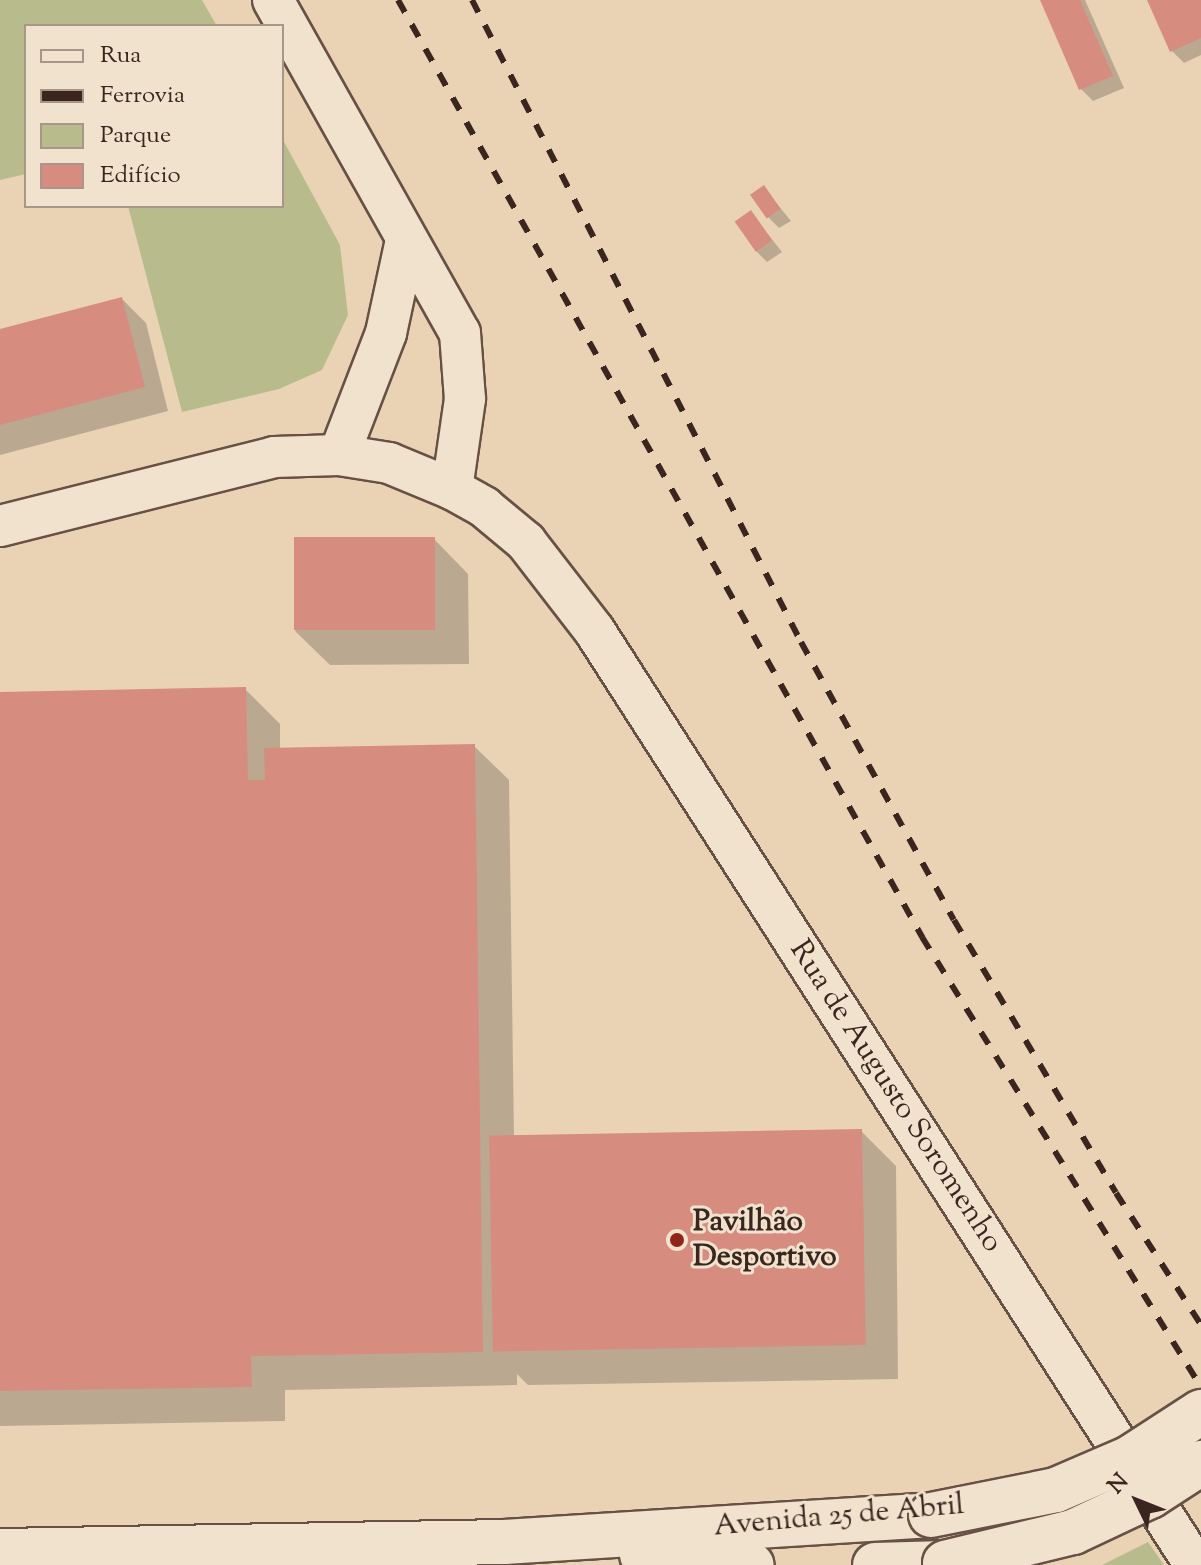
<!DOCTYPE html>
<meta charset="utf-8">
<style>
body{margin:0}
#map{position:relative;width:1201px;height:1565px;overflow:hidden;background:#ead3b4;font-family:"Sorts Mill Goudy",serif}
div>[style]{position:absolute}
.green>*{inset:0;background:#b8bc8c}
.shadow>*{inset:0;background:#0003}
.building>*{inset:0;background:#d78c80;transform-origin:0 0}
.roads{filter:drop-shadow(2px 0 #675144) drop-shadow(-2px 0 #675144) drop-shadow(0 2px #675144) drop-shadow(0 -2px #675144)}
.minor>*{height:40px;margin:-20px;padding:0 20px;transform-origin:20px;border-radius:20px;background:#f1e2ce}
.tertiary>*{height:44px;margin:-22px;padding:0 22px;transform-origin:22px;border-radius:22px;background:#f1e2ce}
.rail>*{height:6px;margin-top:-3px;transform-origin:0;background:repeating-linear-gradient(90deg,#3b261f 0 14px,transparent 0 28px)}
.bridges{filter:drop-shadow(2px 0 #675144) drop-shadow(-2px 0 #675144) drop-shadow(0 2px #675144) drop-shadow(0 -2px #675144)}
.tertiary-bridge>*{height:44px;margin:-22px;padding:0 22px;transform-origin:22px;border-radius:22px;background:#f1e2ce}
.dots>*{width:22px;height:22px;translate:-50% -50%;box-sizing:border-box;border:4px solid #f1e2ce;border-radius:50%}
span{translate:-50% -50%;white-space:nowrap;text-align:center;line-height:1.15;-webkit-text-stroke:6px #f1e2ce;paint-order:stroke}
.street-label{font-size:30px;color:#3b261f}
.poi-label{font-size:30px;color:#3b261f;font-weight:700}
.left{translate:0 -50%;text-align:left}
.legend{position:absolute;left:24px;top:24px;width:260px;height:184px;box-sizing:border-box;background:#f1e2ce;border:2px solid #a89788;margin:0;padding:10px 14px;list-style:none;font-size:24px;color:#3b261f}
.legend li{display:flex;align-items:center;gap:16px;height:40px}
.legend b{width:40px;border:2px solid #a89788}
.north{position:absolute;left:1097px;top:1461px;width:80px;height:80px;-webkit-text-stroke:6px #f1e2ce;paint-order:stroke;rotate:313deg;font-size:22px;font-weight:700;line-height:32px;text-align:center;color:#3b261f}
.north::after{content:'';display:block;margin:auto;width:28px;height:36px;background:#3b261f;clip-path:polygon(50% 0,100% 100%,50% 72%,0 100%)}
</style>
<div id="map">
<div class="green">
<i style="clip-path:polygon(0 0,202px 0,217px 26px,26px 26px,26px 174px,0 180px)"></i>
<i style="clip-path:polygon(282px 138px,340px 245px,348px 315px,322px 370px,279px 389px,182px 412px,128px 206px,282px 206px)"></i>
<i style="clip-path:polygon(1148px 1542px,1164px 1565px,1102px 1565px)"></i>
</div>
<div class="shadow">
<i style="clip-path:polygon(1042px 0,1085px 0,1124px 88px,1093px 101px,1081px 89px)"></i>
<i style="clip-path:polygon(1149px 0,1201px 0,1201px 55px,1184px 63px,1172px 51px)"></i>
<i style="clip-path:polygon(763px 187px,791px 221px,779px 228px,767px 216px)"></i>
<i style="clip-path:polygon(751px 213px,782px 252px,767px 262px,755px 250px)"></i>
<i style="clip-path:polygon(122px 299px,146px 323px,168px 411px,0 455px,0 331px)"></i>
<i style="clip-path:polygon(434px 539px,468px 574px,469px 664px,330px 665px,295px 631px)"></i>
<i style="clip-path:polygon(245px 689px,280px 724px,280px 749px,474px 746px,509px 780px,514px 1137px,861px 1131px,896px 1166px,898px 1379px,528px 1385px,517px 1374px,517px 1385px,285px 1390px,285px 1421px,0 1426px,0 694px)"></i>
</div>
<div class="building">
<i style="clip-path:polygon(1040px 0,1080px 0,1113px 76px,1079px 90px)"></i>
<i style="clip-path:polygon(1147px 0,1201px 0,1201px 38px,1170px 52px)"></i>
<i style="left:764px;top:185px;width:29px;height:17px;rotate:55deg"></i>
<i style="left:751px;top:210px;width:37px;height:20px;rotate:55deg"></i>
<i style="clip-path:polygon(122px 297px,145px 387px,0 425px,0 329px)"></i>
<i style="left:435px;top:537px;width:93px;height:141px;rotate:90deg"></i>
<i style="clip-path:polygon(246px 687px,248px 780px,265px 780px,264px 748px,475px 744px,483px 1352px,251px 1356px,252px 1387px,0 1391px,0 692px)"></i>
<i style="left:862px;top:1129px;width:216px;height:373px;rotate:89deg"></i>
</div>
<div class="roads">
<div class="minor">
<i style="left:273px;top:0;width:382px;rotate:60.7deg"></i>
<i style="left:460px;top:333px;width:66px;rotate:85.7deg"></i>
<i style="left:465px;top:399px;width:91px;rotate:98.2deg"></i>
<i style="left:339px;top:455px;width:131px;rotate:-68.9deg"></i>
<i style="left:386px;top:333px;width:95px;rotate:-77.9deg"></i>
<i style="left:0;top:526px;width:283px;rotate:-14.1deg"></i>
<i style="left:274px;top:457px;width:65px;rotate:-1.8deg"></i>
<i style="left:339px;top:455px;width:51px;rotate:9.1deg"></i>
<i style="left:389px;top:463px;width:68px;rotate:22.4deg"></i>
<i style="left:452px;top:489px;width:37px;rotate:29deg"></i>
<i style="left:484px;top:507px;width:55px;rotate:39.8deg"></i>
<i style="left:526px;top:542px;width:111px;rotate:52.3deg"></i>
<i style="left:594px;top:630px;width:1111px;rotate:57.27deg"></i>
</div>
<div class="tertiary">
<i style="left:0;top:1551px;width:504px;rotate:-1.02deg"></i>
<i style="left:504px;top:1542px;width:428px;rotate:-3.6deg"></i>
<i style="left:642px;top:1555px;width:110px;rotate:5.2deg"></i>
<i style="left:875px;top:1565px;width:70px;rotate:-1.6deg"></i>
</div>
</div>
<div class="rail">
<i style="left:398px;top:0;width:1074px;rotate:60.78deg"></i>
<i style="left:922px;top:937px;width:529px;rotate:58.2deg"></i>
<i style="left:472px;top:0;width:721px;rotate:62.87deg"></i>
<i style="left:801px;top:642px;width:317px;rotate:61.2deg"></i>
<i style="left:954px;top:920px;width:317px;rotate:59.3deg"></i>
<i style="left:1116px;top:1193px;width:157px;rotate:57.2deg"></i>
</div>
<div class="bridges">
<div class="tertiary-bridge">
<i style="left:931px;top:1515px;width:127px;rotate:-11.3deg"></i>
<i style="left:1056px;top:1490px;width:81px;rotate:-23.4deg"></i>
<i style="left:1130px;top:1458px;width:85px;rotate:-32.9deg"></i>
<i style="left:945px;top:1563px;width:132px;rotate:-13.6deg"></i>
<i style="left:1073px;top:1532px;width:85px;rotate:-25.1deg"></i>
<i style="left:1150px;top:1496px;width:61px;rotate:-32.9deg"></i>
</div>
</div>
<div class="dots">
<i style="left:677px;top:1240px;background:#8f2418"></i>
</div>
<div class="street-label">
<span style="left:895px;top:1097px;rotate:57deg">Rua de Augusto Soromenho</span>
<span style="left:839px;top:1517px;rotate:-5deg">Avenida 25 de Abril</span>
</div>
<div class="poi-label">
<span class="left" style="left:693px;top:1240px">Pavilhão<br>Desportivo</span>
</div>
<ul class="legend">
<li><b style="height:10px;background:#f1e2ce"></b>Rua</li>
<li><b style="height:10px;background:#3b261f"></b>Ferrovia</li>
<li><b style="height:22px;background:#b8bc8c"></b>Parque</li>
<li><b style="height:22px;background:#d78c80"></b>Edifício</li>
</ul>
<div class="north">N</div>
</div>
